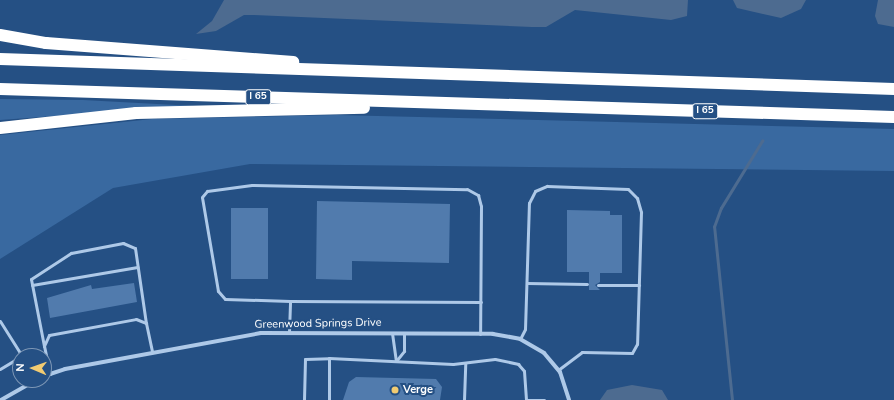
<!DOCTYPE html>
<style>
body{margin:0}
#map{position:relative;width:894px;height:400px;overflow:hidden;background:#255084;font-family:"Nunito Sans",sans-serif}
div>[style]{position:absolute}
.green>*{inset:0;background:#3969a0}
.water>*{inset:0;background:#4d6b90}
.stream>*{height:2.5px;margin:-1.25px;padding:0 1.25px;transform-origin:1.25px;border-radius:1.25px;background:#4d6b90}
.building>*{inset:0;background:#517bad;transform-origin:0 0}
.lane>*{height:3px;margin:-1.5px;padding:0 1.5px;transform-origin:1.5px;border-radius:1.5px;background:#aec9e8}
.street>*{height:4px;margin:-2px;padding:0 2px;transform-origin:2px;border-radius:2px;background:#aec9e8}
.highway>*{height:12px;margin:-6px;padding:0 6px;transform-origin:6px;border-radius:6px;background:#fff}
.dots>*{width:11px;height:11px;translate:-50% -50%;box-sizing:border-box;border:2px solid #255084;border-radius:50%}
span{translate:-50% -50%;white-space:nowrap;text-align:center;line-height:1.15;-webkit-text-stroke:4px #255084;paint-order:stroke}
.shield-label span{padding:1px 3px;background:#255084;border:1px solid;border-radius:3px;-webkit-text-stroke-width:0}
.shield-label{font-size:10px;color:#fff;font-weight:700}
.street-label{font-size:11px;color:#fff}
.poi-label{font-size:11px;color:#fff;font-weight:700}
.left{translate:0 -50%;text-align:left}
.north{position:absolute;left:12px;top:348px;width:40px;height:40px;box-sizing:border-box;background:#255084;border:1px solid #7c96b5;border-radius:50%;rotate:272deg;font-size:11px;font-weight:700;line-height:16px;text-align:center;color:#fff}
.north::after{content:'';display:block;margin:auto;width:14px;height:18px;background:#f1cb72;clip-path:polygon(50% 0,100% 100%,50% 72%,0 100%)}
</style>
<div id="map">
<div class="green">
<i style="clip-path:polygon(0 99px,83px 100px,194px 106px,0 120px)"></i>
<i style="clip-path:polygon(337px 115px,894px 129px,894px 171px,250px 164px,113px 188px,0 259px,0 135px,152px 119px)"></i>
</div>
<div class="water">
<i style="clip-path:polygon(224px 0,688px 0,687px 16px,671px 20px,575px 10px,546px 27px,532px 27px,254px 15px,244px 15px,216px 31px,196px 34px,212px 21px)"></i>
<i style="clip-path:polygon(733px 0,806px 0,801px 9px,781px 18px,737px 8px)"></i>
<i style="clip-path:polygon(878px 0,894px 0,894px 27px,878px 24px,875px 16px)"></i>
<i style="clip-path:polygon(632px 385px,662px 390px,668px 400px,600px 400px,607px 390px)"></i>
</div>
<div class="stream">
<i style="left:732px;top:400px;width:174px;rotate:-95.9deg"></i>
<i style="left:714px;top:227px;width:20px;rotate:-70deg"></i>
<i style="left:721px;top:208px;width:79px;rotate:-58.5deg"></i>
</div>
<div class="building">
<i style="clip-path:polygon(317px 201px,450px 204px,449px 263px,352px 261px,352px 280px,316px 279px)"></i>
<i style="left:231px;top:208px;width:37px;height:71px"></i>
<i style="clip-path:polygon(567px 210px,610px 211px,610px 215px,622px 215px,622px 273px,600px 273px,600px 282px,595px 285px,600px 290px,589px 290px,589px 272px,567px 272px)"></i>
<i style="clip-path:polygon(134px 283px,137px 302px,50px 318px,47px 298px,91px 285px,92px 289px)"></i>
<i style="clip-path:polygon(356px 377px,436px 379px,442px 387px,440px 400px,343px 400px,349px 382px)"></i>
</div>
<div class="lane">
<i style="left:527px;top:283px;width:60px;rotate:1deg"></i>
<i style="left:32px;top:285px;width:107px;rotate:-9.7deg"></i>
<i style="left:598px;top:285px;width:41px"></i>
<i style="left:290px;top:301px;width:191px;rotate:0.3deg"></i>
<i style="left:0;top:321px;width:41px;rotate:57.8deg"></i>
<i style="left:289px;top:332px;width:31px;rotate:-88deg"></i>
<i style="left:290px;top:301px;width:65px;rotate:-178.2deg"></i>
<i style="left:225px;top:299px;width:11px;rotate:-131deg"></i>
<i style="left:218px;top:291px;width:95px;rotate:-99.7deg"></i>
<i style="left:202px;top:197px;width:8px;rotate:-50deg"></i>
<i style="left:207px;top:191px;width:45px;rotate:-7.6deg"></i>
<i style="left:252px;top:185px;width:215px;rotate:1.1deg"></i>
<i style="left:467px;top:189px;width:13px;rotate:29deg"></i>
<i style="left:478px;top:195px;width:11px;rotate:75deg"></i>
<i style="left:481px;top:206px;width:128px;rotate:90.4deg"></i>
<i style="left:392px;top:333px;width:28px;rotate:82deg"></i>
<i style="left:520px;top:339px;width:11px;rotate:-63deg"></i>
<i style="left:525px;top:329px;width:126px;rotate:-88.2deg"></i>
<i style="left:529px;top:203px;width:13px;rotate:-63deg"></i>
<i style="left:535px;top:191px;width:13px;rotate:-23deg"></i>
<i style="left:547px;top:186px;width:81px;rotate:2.1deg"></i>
<i style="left:628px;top:189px;width:13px;rotate:45deg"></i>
<i style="left:637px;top:198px;width:15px;rotate:74deg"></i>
<i style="left:641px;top:212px;width:132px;rotate:91.7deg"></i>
<i style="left:637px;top:344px;width:10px;rotate:119deg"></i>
<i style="left:632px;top:353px;width:50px;rotate:-178.9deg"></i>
<i style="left:582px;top:352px;width:30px;rotate:143deg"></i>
<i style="left:44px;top:346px;width:68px;rotate:-101deg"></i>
<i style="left:31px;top:279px;width:48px;rotate:-33deg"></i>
<i style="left:71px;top:253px;width:53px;rotate:-10.9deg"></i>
<i style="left:123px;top:243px;width:13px;rotate:23deg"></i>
<i style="left:135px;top:248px;width:76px;rotate:81.7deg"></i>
<i style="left:396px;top:361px;width:13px;rotate:-51deg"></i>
<i style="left:404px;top:351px;width:18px;rotate:-90deg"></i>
<i style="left:0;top:369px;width:23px;rotate:-31deg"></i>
<i style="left:50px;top:374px;width:29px;rotate:-102deg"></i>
<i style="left:44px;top:346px;width:12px;rotate:-66deg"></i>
<i style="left:49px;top:335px;width:88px;rotate:-10.4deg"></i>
<i style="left:136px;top:319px;width:11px;rotate:22deg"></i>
<i style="left:146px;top:323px;width:30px;rotate:78deg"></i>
<i style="left:304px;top:400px;width:41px;rotate:-88.6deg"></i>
<i style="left:305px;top:359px;width:24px;rotate:-2deg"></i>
<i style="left:329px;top:358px;width:124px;rotate:2.8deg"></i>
<i style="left:453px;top:364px;width:42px;rotate:-6.8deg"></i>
<i style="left:495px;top:359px;width:24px;rotate:12deg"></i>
<i style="left:518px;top:364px;width:9px;rotate:49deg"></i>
<i style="left:524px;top:371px;width:29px;rotate:86deg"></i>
<i style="left:329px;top:400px;width:42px;rotate:-90deg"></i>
<i style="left:464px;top:400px;width:37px;rotate:-88deg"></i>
<i style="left:526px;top:400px;width:18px"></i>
</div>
<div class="street">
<i style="left:44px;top:376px;width:22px;rotate:-18deg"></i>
<i style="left:65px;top:369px;width:199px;rotate:-10.4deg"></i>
<i style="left:261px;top:333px;width:232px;rotate:0.2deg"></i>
<i style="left:493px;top:334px;width:27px;rotate:10deg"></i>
<i style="left:520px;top:339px;width:28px;rotate:30deg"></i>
<i style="left:544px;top:353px;width:25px;rotate:50deg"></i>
<i style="left:560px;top:372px;width:29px;rotate:72deg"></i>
<i style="left:1px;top:400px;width:40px;rotate:-29.7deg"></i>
</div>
<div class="highway">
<i style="left:0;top:35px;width:47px;rotate:9.9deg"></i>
<i style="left:46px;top:43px;width:248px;rotate:4.4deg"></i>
<i style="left:0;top:59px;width:895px;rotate:1.92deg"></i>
<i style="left:0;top:89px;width:894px;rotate:1.79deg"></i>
<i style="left:0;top:128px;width:137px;rotate:-6.3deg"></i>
<i style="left:136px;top:113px;width:228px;rotate:-1.3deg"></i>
</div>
<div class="dots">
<i style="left:395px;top:390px;background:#f1cb72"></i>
</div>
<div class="shield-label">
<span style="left:258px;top:97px">I 65</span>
<span style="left:705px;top:111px">I 65</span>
</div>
<div class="street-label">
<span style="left:318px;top:324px;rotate:-1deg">Greenwood Springs Drive</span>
</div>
<div class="poi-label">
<span class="left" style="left:403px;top:390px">Verge</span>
</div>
<div class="north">N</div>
</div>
